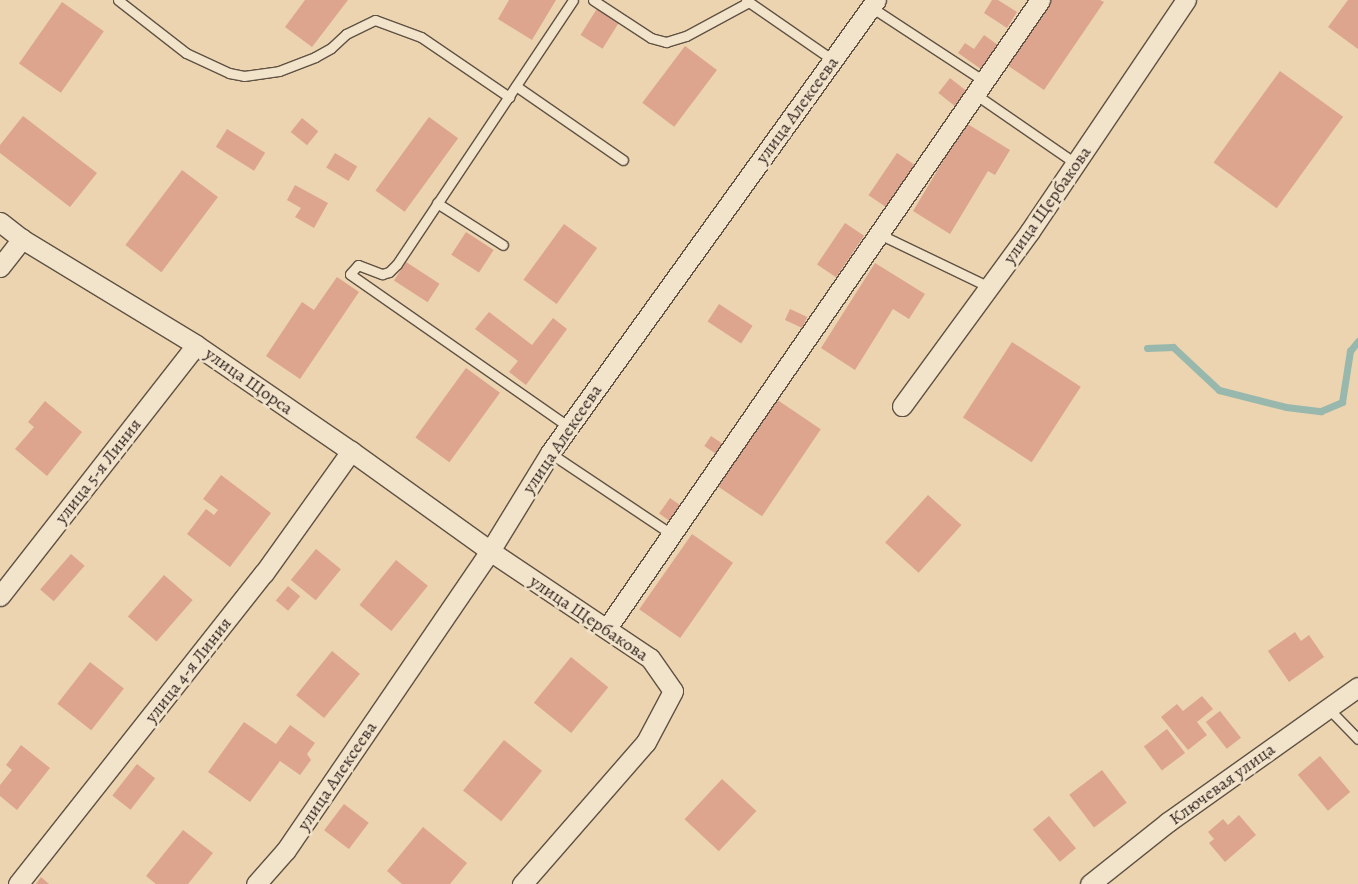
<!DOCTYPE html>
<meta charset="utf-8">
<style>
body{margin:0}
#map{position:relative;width:1358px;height:884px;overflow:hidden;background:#ebd4af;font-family:Alegreya,serif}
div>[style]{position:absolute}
.stream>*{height:7px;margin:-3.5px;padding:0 3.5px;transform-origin:3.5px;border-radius:3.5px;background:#98b8ad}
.building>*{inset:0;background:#dda58e;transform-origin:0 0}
.roads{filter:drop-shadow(1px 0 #605244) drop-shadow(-1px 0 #605244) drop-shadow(0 1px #605244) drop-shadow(0 -1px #605244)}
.service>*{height:9px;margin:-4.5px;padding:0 4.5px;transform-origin:4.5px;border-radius:4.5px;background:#f2e3cb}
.minor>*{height:19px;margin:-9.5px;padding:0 9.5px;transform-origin:9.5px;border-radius:9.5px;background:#f2e3cb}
span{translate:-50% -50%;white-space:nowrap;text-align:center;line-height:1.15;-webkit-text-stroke:5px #f2e3cb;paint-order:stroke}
.street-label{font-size:18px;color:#322621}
</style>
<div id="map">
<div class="stream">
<i style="left:1147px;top:348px;width:26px;rotate:-2deg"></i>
<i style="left:1173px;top:347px;width:63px;rotate:43.1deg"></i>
<i style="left:1219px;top:390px;width:69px;rotate:14.2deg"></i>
<i style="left:1286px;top:407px;width:35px;rotate:7deg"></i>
<i style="left:1321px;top:411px;width:23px;rotate:-23deg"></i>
<i style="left:1342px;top:402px;width:52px;rotate:-81.1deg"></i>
<i style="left:1350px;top:351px;width:13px;rotate:-51deg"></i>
</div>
<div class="building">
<i style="clip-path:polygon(305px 0,348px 0,312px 47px,285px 27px)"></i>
<i style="clip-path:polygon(509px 0,556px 0,532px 40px,498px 19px)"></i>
<i style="clip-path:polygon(992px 0,998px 0,1017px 12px,1007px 28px,984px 13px)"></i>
<i style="clip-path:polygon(1051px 0,1100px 0,1104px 2px,1044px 90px,1007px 65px)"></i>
<i style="clip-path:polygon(1348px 0,1358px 0,1358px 49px,1328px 27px)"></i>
<i style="left:62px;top:2px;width:51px;height:75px;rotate:35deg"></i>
<i style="left:598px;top:7px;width:26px;height:33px;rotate:32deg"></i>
<i style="clip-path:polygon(984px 35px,998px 45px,981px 69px,958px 53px,965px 43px,974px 49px)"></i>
<i style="left:685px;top:46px;width:40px;height:71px;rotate:37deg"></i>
<i style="left:1280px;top:71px;width:78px;height:113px;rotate:36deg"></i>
<i style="left:950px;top:78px;width:23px;height:19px;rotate:38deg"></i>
<i style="clip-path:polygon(23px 116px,97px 173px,70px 207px,0 153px,0 145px)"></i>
<i style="left:429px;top:117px;width:36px;height:91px;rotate:36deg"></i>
<i style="left:302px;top:118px;width:21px;height:18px;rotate:39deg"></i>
<i style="clip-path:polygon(966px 123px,1010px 150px,995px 175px,988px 171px,950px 234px,913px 211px)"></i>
<i style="left:227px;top:129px;width:45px;height:21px;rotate:32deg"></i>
<i style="left:335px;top:153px;width:26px;height:17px;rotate:31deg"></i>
<i style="left:897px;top:153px;width:22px;height:51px;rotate:34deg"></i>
<i style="left:182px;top:170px;width:45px;height:94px;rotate:37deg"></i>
<i style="clip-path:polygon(295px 185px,328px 203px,314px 228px,295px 217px,301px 208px,287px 200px)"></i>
<i style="left:845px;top:223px;width:23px;height:50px;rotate:34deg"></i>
<i style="left:564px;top:224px;width:41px;height:69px;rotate:36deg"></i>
<i style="left:466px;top:232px;width:33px;height:27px;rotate:33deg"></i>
<i style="left:406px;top:262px;width:40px;height:22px;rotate:33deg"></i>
<i style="clip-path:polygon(875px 263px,925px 294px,909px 319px,893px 309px,855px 370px,821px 348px)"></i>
<i style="clip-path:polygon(337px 277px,359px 292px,300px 379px,266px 356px,302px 302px,314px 310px)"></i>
<i style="left:719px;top:304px;width:40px;height:21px;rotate:33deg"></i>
<i style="left:790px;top:309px;width:19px;height:12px;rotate:25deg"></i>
<i style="clip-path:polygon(489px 312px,532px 345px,553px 318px,567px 329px,526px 385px,509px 372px,518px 361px,475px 329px)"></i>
<i style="left:1012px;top:342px;width:82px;height:90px;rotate:33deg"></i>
<i style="left:466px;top:368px;width:42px;height:86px;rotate:36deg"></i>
<i style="left:776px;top:399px;width:54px;height:105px;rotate:34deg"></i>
<i style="clip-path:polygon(45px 401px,82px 432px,47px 476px,15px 449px,34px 427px,28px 422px)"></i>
<i style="left:711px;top:436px;width:23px;height:12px;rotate:34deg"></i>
<i style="clip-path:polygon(221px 475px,271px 513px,230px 567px,187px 534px,206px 509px,214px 515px,218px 510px,203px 499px)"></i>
<i style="left:928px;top:495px;width:45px;height:64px;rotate:42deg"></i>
<i style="left:670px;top:498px;width:16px;height:19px;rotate:35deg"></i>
<i style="left:692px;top:534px;width:50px;height:92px;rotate:35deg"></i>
<i style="left:316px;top:549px;width:32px;height:40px;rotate:39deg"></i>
<i style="left:71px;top:554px;width:18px;height:47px;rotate:41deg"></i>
<i style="left:396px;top:560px;width:41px;height:58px;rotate:39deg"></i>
<i style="left:164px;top:575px;width:38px;height:55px;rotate:41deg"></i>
<i style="left:288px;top:586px;width:16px;height:19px;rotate:40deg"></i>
<i style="clip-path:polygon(1295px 632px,1301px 641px,1309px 635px,1324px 657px,1289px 682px,1268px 651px)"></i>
<i style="left:332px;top:651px;width:36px;height:57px;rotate:39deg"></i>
<i style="left:571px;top:657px;width:48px;height:59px;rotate:39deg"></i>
<i style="left:90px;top:662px;width:43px;height:53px;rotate:38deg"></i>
<i style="clip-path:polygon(1202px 696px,1213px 709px,1197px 722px,1207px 735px,1188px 750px,1161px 717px,1177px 704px,1183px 711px)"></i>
<i style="left:1220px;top:711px;width:34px;height:18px;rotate:52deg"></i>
<i style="clip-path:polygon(244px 722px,276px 744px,290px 725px,315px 743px,307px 754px,311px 760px,300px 775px,280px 761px,250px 802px,208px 772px)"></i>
<i style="left:1167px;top:729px;width:30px;height:29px;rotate:53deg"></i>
<i style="left:504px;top:740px;width:49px;height:65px;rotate:39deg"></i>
<i style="clip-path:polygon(21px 745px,50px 768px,17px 810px,0 796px,0 785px,12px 770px,6px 765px)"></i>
<i style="left:1320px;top:756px;width:47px;height:29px;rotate:50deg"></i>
<i style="left:137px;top:764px;width:23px;height:40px;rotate:38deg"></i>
<i style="left:1102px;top:770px;width:41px;height:41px;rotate:53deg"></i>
<i style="left:722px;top:779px;width:47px;height:55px;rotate:43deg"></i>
<i style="left:344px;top:804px;width:31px;height:33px;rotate:37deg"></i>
<i style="clip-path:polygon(1239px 815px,1256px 835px,1225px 862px,1209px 843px,1214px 839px,1208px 832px,1223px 819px,1228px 825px)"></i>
<i style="left:1049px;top:816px;width:42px;height:21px;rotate:50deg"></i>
<i style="clip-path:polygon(423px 827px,467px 863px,450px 884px,402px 884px,387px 871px)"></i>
<i style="clip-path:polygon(183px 830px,213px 853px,188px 884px,156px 884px,146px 876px)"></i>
<i style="clip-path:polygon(41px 877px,49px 884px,36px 884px)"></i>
</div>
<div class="roads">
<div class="service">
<i style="left:118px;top:0;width:86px;rotate:37.9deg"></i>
<i style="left:186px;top:53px;width:47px;rotate:24.9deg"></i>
<i style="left:229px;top:73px;width:15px;rotate:11deg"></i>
<i style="left:244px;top:76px;width:35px;rotate:-8deg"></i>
<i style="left:279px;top:71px;width:39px;rotate:-21deg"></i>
<i style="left:315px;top:57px;width:18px;rotate:-29deg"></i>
<i style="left:331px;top:48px;width:21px;rotate:-43deg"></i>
<i style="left:346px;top:34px;width:32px;rotate:-26deg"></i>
<i style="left:375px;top:20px;width:49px;rotate:20.3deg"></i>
<i style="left:421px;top:37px;width:107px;rotate:34.3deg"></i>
<i style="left:593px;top:0;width:69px;rotate:33.2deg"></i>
<i style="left:651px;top:38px;width:16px;rotate:15deg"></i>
<i style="left:666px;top:42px;width:21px;rotate:-17deg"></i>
<i style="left:686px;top:36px;width:72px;rotate:-28.4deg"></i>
<i style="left:746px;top:0;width:106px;rotate:34.6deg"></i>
<i style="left:871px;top:7px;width:135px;rotate:33.2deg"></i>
<i style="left:516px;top:86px;width:130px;rotate:34.7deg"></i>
<i style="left:975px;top:94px;width:121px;rotate:34.6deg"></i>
<i style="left:437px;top:203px;width:78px;rotate:32.5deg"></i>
<i style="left:879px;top:234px;width:122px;rotate:25.7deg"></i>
<i style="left:569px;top:427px;width:267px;rotate:-145.1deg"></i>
<i style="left:350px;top:274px;width:12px;rotate:-48deg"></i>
<i style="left:358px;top:265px;width:26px;rotate:21deg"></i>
<i style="left:382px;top:274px;width:7px;rotate:-16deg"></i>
<i style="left:389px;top:272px;width:11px;rotate:-45deg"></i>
<i style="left:397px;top:264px;width:317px;rotate:-56.3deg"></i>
<i style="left:550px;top:453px;width:144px;rotate:33.7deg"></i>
<i style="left:1328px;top:708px;width:43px;rotate:45.9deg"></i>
</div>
<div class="minor">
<i style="left:0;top:222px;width:28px;rotate:38deg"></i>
<i style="left:22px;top:239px;width:204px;rotate:31.3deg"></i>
<i style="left:196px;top:345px;width:188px;rotate:34.4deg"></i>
<i style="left:351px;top:451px;width:171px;rotate:35.7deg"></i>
<i style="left:490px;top:551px;width:192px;rotate:33.8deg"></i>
<i style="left:650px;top:658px;width:40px;rotate:55.1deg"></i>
<i style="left:673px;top:691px;width:58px;rotate:117.9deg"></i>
<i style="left:646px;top:742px;width:189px;rotate:131.1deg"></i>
<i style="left:0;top:267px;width:36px;rotate:-52deg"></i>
<i style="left:902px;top:406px;width:217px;rotate:-53.8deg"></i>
<i style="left:1030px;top:231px;width:279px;rotate:-56deg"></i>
<i style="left:0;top:596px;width:318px;rotate:-52deg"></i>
<i style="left:607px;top:628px;width:763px;rotate:-55.41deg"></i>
<i style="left:18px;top:884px;width:397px;rotate:-51.7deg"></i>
<i style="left:264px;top:573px;width:150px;rotate:-54.5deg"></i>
<i style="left:256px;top:884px;width:45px;rotate:-48.6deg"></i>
<i style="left:286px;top:850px;width:362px;rotate:-55.7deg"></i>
<i style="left:490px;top:551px;width:115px;rotate:-58.5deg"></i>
<i style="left:550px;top:453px;width:558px;rotate:-54.26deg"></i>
<i style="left:1090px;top:884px;width:100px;rotate:-38.5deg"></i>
<i style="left:1168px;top:822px;width:233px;rotate:-35.4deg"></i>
</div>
</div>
<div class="street-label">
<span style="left:797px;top:110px;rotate:-54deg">улица Алексеева</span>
<span style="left:1047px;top:205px;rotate:-55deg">улица Щербакова</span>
<span style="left:249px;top:381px;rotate:35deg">улица Щорса</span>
<span style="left:562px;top:439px;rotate:-56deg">улица Алексеева</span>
<span style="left:98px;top:471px;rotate:-52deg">улица 5-я Линия</span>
<span style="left:589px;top:618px;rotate:34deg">улица Щербакова</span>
<span style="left:188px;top:670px;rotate:-52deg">улица 4-я Линия</span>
<span style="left:337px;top:776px;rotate:-56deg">улица Алексеева</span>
<span style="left:1222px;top:784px;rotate:-36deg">Ключевая улица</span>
</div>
</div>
